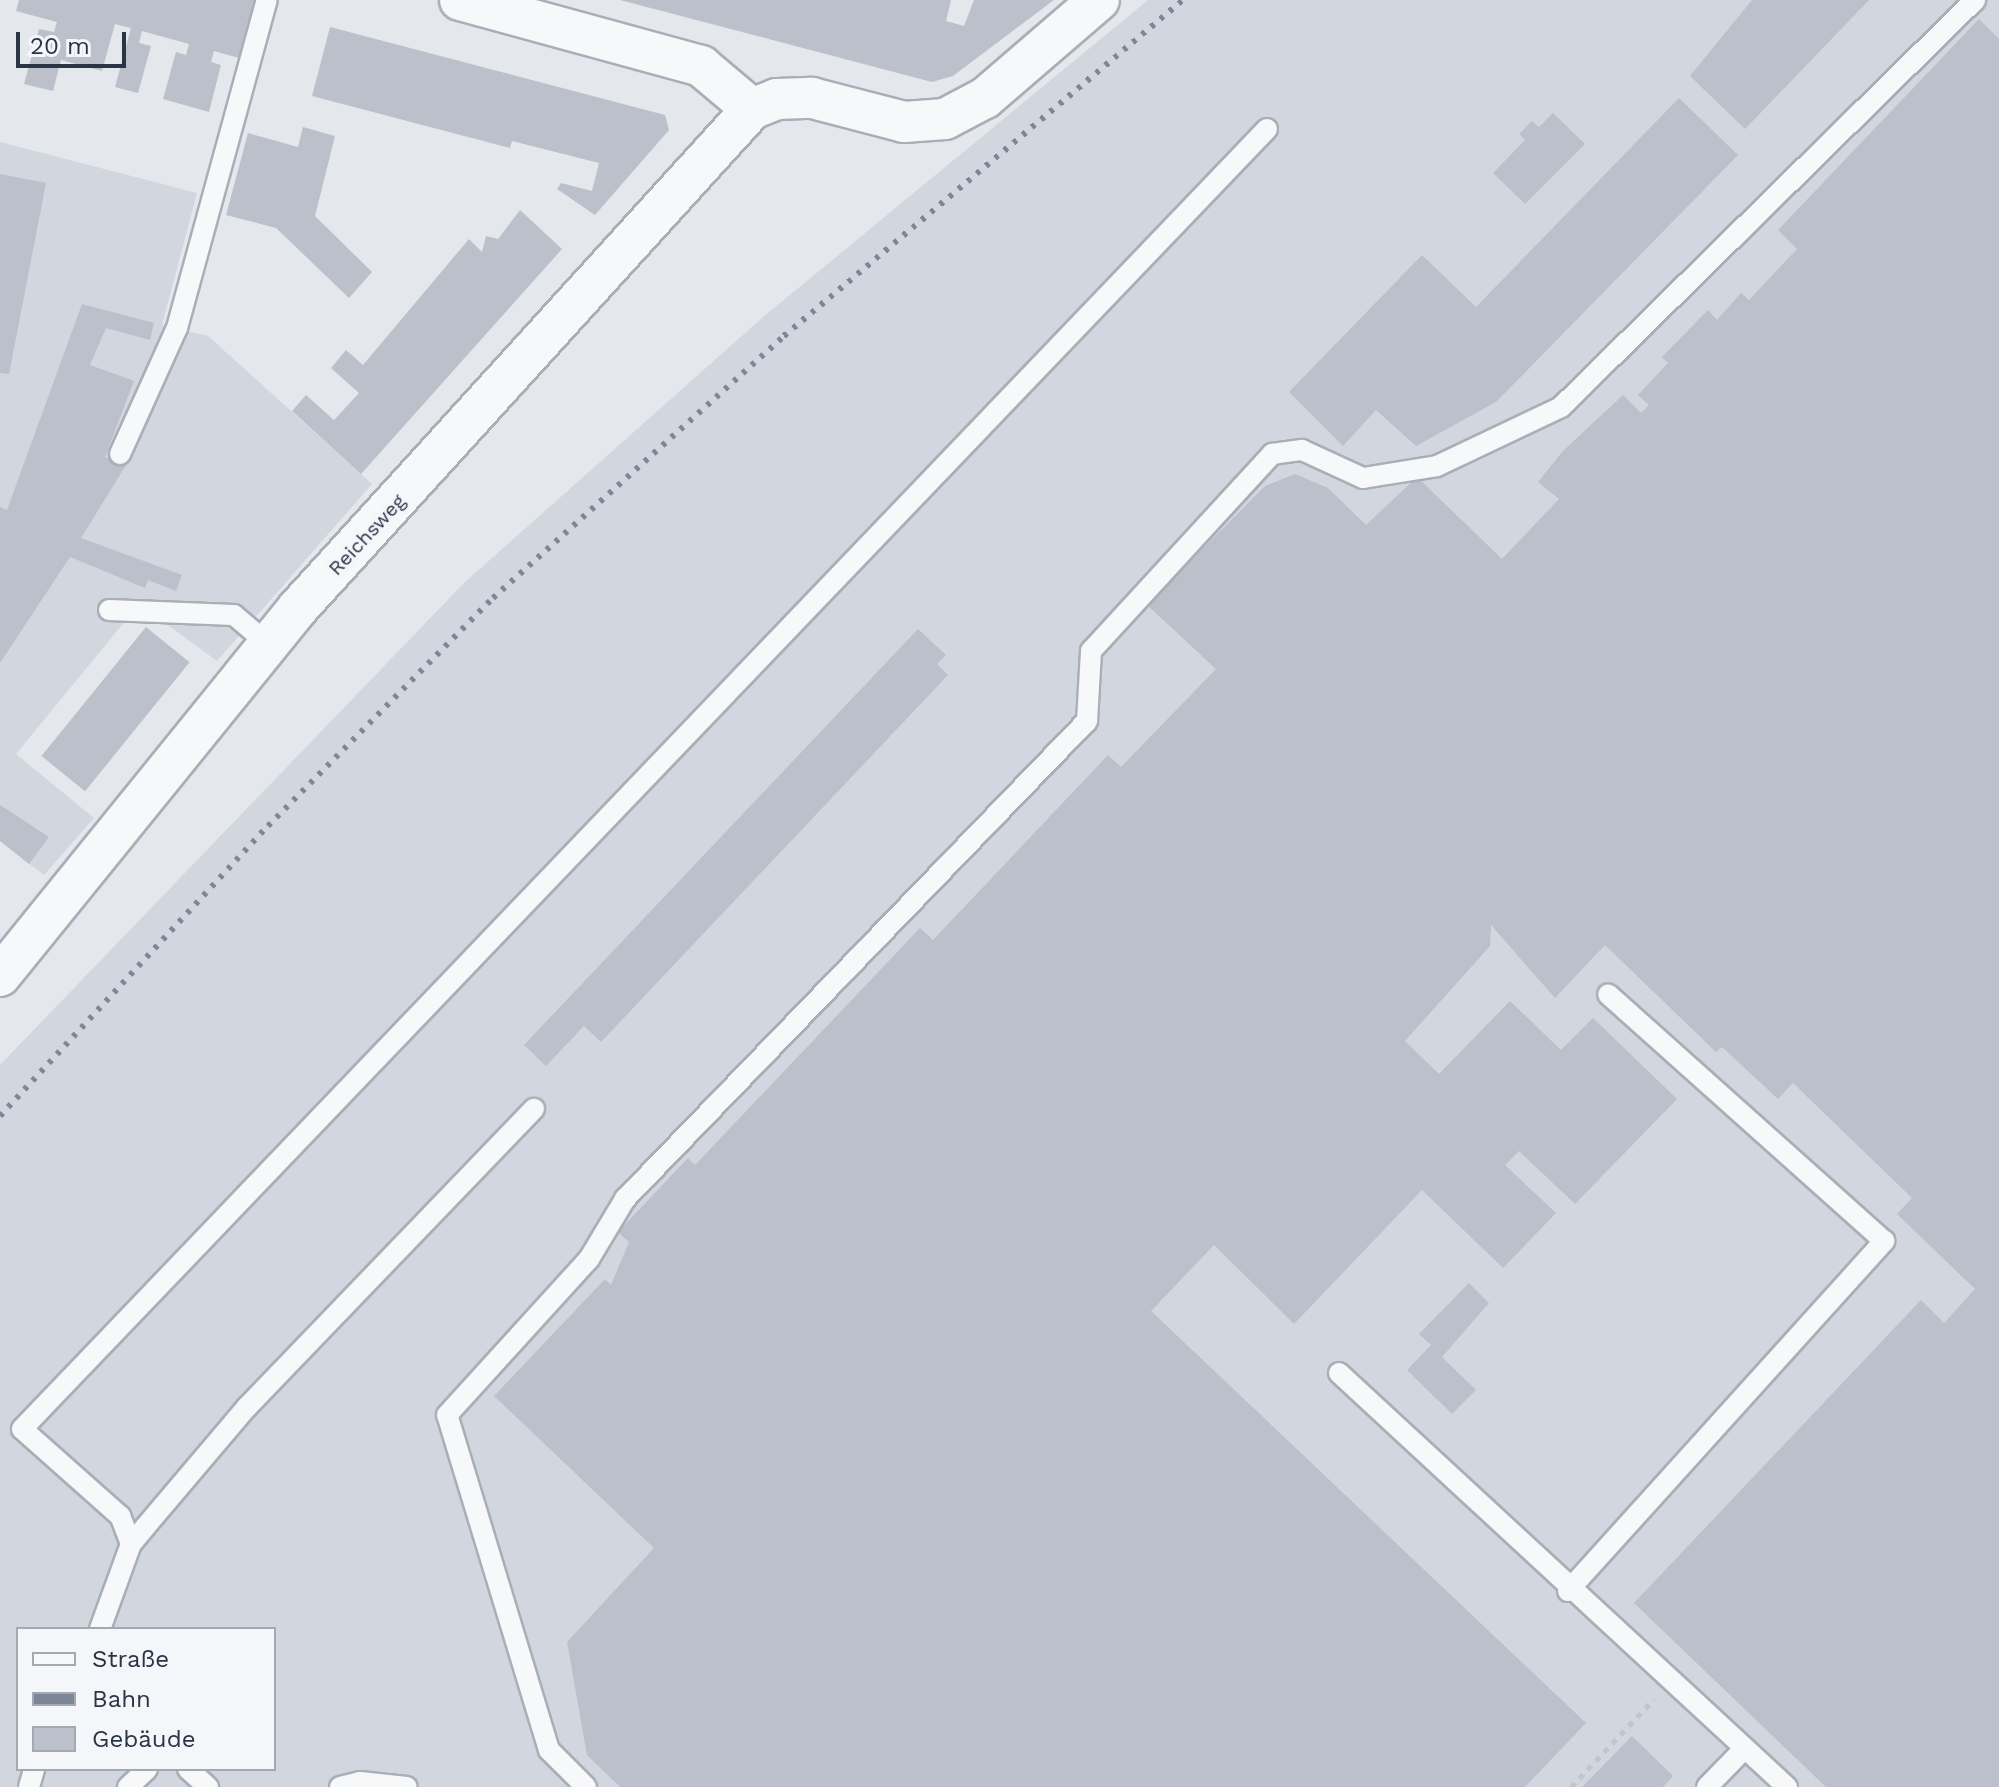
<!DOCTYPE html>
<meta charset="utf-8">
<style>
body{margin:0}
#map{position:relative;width:1999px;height:1787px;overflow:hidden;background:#e4e7ec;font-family:"Work Sans",sans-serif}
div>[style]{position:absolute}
.built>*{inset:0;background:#d2d6de}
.building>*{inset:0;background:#bbc0ca;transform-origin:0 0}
.path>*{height:5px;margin-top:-2.5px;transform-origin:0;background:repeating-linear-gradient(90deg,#c2c5cb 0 6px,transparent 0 12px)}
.roads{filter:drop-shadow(2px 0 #a9aeb7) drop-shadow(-2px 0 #a9aeb7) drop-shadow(0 2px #a9aeb7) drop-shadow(0 -2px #a9aeb7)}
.lane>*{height:20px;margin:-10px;padding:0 10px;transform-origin:10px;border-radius:10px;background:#f7f8fa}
.street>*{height:40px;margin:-20px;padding:0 20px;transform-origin:20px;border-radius:20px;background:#f7f8fa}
.rail>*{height:6px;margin-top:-3px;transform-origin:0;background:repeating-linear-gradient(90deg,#7d8696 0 4px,transparent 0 12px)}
span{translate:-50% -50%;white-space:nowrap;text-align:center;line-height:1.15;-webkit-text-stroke:8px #f4f6f9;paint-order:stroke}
.street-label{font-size:20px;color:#2b3445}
.legend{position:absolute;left:16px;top:1627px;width:260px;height:144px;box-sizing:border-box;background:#f4f6f9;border:2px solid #a4a8b1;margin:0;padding:10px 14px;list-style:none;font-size:24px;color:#2b3445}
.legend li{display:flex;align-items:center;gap:16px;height:40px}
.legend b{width:40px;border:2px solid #a4a8b1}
.scale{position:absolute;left:16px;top:32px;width:110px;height:36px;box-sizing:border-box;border:4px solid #2b3445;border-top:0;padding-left:10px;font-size:24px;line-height:28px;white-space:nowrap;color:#2b3445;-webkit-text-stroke:6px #f4f6f9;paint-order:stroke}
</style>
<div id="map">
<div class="built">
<i style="clip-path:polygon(evenodd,1148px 0,1999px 0,1999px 1787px,0 1787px,0 1065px,464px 583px,762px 318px,1148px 0,18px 1629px,274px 1629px,274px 1769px,18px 1769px,18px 1629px)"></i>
<i style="clip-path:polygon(0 142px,197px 193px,162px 325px,208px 336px,372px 484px,217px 661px,139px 604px,16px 754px,94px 818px,44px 875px,0 841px)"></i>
</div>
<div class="building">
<i style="clip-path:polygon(19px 0,255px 0,239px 58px,214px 51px,211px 62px,221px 65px,209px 112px,163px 99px,176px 52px,186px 55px,189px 44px,142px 31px,139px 43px,151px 46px,138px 93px,115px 87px,131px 28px,115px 24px,102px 71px,61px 60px,53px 91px,24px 84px,39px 29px,54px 32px,57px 22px,16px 11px)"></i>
<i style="clip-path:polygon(620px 0,951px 0,946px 21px,964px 26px,974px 0,1054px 0,953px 76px,932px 82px)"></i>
<i style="clip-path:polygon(1752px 0,1869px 0,1745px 129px,1690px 76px)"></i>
<i style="clip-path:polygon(1979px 19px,1999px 39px,1999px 1787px,1826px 1787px,1634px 1603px,1921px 1300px,1944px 1323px,1975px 1289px,1897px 1214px,1912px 1198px,1793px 1083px,1778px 1099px,1722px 1047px,1716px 1052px,1605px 945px,1555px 998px,1491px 925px,1490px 946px,1405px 1041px,1439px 1074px,1510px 1001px,1561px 1050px,1593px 1018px,1677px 1099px,1575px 1204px,1519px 1151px,1505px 1165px,1556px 1213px,1503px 1268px,1422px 1190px,1294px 1324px,1214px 1245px,1151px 1311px,1586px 1723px,1525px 1787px,620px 1787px,587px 1755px,567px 1642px,654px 1548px,494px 1396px,605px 1279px,611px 1285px,629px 1242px,618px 1232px,688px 1158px,695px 1165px,920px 928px,933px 940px,1108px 755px,1121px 767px,1216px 669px,1147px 605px,1265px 486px,1295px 474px,1328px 488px,1366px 525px,1417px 477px,1502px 559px,1559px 499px,1538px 482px,1563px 451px,1623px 395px,1641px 413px,1649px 405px,1638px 395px,1668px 363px,1662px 357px,1708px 310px,1717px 320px,1741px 293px,1749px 300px,1797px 249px,1778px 230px)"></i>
<i style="clip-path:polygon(330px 27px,665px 115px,669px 130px,595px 215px,557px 189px,561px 183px,592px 191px,599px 163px,512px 141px,510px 148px,312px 96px)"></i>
<i style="clip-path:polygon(1679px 98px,1738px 155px,1496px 402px,1416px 446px,1376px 410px,1343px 446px,1289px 392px,1422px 255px,1476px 307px)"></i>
<i style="clip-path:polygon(1553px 113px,1585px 144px,1525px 204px,1493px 173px,1525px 140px,1519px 134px,1532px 121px,1539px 127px)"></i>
<i style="clip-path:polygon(303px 127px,335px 136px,315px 216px,372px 272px,349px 298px,276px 228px,226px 215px,248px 133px,298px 147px)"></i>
<i style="clip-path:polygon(0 174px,46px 183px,9px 374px,0 373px)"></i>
<i style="clip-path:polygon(520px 210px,562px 249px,361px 474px,292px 411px,306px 395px,334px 420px,359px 393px,331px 368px,346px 350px,363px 365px,469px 239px,482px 252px,486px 236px,498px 239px)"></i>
<i style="clip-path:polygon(82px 304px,154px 323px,150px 340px,106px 328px,90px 365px,134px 381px,105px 457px,126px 465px,81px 538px,182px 575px,176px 591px,148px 580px,145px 588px,70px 557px,0 663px,0 507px,7px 510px)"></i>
<i style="left:146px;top:627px;width:56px;height:166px;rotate:39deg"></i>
<i style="clip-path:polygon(918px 629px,946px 655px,937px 664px,948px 675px,601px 1042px,584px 1026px,546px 1066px,524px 1045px)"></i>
<i style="clip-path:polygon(0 805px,49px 837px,29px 864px,0 841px)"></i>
<i style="clip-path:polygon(1469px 1283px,1489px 1303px,1442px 1357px,1476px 1390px,1452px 1414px,1407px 1370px,1431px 1345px,1419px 1334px)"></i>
<i style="clip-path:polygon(1632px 1736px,1673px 1776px,1663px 1787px,1582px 1787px)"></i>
</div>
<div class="path">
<i style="left:1571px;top:1787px;width:121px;rotate:-46.7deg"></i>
</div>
<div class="roads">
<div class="lane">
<i style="left:120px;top:454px;width:138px;rotate:-65.7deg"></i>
<i style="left:177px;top:328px;width:340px;rotate:-74.7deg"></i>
<i style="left:109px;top:610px;width:125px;rotate:2.3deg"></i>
<i style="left:234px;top:615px;width:45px;rotate:40.5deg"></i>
<i style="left:1339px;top:1373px;width:610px;rotate:42.74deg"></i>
<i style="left:131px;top:1544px;width:30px;rotate:-111deg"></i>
<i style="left:120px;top:1516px;width:131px;rotate:-138.4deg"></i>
<i style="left:22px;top:1429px;width:1800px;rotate:-46.24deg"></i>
<i style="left:1568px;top:1591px;width:472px;rotate:-47.9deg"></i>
<i style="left:1884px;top:1241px;width:370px;rotate:-138.2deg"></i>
<i style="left:100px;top:1629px;width:90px;rotate:-70deg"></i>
<i style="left:131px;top:1544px;width:23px;rotate:-50deg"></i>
<i style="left:146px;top:1526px;width:156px;rotate:-49.7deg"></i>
<i style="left:247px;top:1407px;width:414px;rotate:-46.1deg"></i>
<i style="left:188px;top:1769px;width:27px;rotate:42deg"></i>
<i style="left:29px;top:1787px;width:19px;rotate:-74deg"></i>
<i style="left:128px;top:1787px;width:26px;rotate:-43deg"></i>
<i style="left:340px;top:1787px;width:21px;rotate:-14deg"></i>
<i style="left:360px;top:1782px;width:47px;rotate:6.1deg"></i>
<i style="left:586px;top:1787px;width:52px;rotate:-135deg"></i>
<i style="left:549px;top:1750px;width:350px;rotate:-106.9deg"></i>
<i style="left:447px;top:1415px;width:211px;rotate:-47.7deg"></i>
<i style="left:589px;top:1259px;width:70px;rotate:-59deg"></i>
<i style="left:625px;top:1199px;width:665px;rotate:-45.98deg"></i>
<i style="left:1087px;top:721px;width:70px;rotate:-86.7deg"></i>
<i style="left:1091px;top:651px;width:268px;rotate:-47.4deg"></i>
<i style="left:1272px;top:454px;width:30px;rotate:-8deg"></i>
<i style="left:1302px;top:450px;width:67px;rotate:24.7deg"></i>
<i style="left:1363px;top:478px;width:75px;rotate:-9.2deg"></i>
<i style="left:1437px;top:466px;width:137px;rotate:-25.4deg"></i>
<i style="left:1561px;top:407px;width:581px;rotate:-44.51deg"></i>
<i style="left:1707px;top:1787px;width:54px;rotate:-45.7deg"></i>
</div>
<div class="street">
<i style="left:460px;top:0;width:250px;rotate:15.3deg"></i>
<i style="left:701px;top:66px;width:67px;rotate:40.1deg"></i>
<i style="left:0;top:976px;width:474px;rotate:-51deg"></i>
<i style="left:298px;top:608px;width:675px;rotate:-47.7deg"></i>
<i style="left:752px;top:109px;width:27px;rotate:-22deg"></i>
<i style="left:777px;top:99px;width:35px;rotate:-2deg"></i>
<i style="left:812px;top:98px;width:95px;rotate:14.6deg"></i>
<i style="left:904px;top:122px;width:41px;rotate:-4.2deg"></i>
<i style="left:945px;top:119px;width:45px;rotate:-27.7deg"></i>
<i style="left:985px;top:98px;width:150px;rotate:-40.7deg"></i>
</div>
</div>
<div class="rail">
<i style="left:0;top:1116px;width:395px;rotate:-47.3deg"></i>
<i style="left:268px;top:826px;width:320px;rotate:-45.4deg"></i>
<i style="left:493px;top:598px;width:392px;rotate:-42deg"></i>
<i style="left:784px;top:336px;width:522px;rotate:-40.1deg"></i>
</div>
<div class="street-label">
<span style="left:367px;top:535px;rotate:-47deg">Reichsweg</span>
</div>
<ul class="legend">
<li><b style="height:10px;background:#f7f8fa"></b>Straße</li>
<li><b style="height:10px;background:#7d8696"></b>Bahn</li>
<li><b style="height:22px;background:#bbc0ca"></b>Gebäude</li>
</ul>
<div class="scale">20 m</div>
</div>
